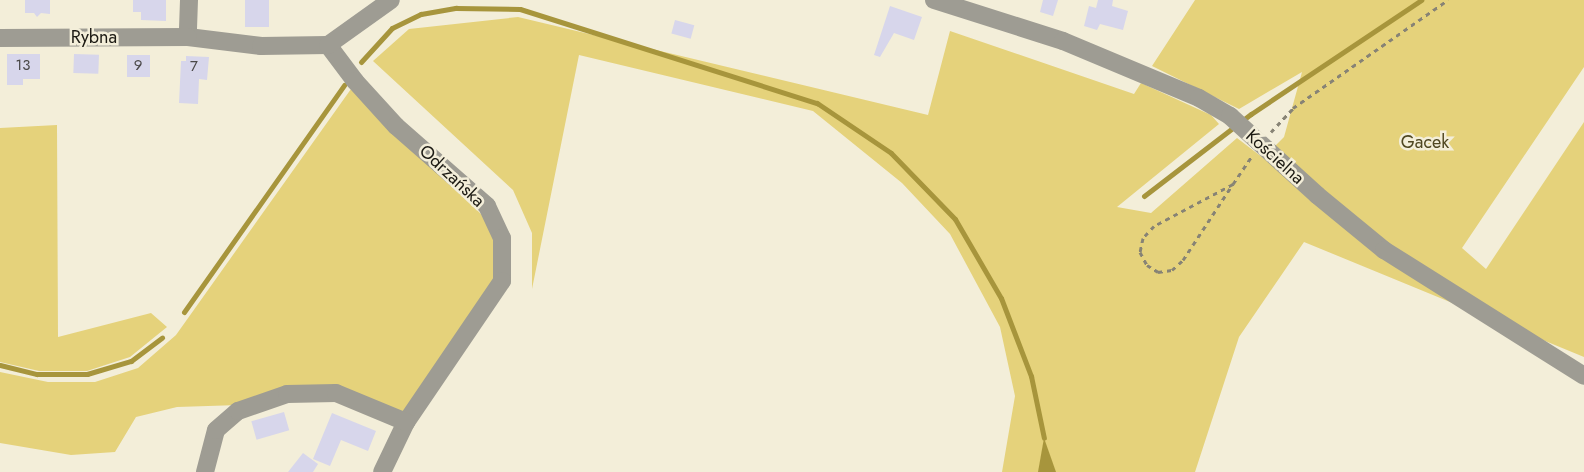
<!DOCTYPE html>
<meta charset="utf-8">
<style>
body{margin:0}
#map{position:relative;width:1584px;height:472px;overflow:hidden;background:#f3eed9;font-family:Jost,sans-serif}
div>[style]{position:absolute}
.green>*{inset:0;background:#e5d27b}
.water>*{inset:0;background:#a7953c}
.stream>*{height:5px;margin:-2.5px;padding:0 2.5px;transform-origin:2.5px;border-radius:2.5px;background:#a7953c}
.building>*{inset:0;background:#d7d6eb;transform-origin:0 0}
.path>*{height:3px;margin-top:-1.5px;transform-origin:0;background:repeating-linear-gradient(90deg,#878375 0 4.5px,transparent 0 9px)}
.minor>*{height:18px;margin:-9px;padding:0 9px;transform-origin:9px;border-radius:9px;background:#9e9c93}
span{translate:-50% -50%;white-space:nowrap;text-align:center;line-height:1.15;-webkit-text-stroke:5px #f3eed9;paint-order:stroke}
.number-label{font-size:15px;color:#4b4949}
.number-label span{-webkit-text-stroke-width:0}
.street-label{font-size:18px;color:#1c1a13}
.park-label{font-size:18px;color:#4f4721}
</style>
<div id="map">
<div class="green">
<i style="clip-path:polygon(1195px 0,1584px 0,1584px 67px,1462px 248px,1486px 269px,1584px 122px,1584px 357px,1304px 242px,1239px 337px,1195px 472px,1002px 472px,1015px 396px,1000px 327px,950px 234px,902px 183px,813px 111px,579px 55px,532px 289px,532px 233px,513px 190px,373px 61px,409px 29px,518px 17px,928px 115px,950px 31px,1134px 94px,1141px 83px,1211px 115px,1219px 124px,1117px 207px,1151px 213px,1237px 138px,1275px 167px,1275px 146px,1284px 137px,1302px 72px,1239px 109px,1152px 66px)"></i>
<i style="clip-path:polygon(351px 89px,481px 214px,495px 238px,495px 277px,403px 413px,339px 386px,239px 405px,177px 407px,136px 417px,115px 452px,71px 455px,0 443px,0 372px,48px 382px,95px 382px,138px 368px,176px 335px)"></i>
<i style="clip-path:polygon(57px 125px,58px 337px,151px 313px,167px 327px,130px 357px,87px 371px,39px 371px,0 362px,0 128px)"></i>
</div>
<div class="water">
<i style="clip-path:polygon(1044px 438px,1056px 472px,1038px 472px)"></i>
</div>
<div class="stream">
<i style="left:361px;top:62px;width:46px;rotate:-47.6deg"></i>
<i style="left:392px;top:28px;width:32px;rotate:-26deg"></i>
<i style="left:421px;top:14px;width:36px;rotate:-10deg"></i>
<i style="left:456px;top:8px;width:64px;rotate:0.9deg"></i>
<i style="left:520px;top:9px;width:312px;rotate:17.6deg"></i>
<i style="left:817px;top:103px;width:89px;rotate:34deg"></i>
<i style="left:891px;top:153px;width:92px;rotate:45.9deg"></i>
<i style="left:955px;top:219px;width:91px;rotate:59.8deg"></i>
<i style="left:1001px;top:298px;width:84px;rotate:69deg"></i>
<i style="left:1031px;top:376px;width:63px;rotate:78.2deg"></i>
<i style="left:1144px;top:196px;width:135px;rotate:-37.5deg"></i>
<i style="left:1251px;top:114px;width:205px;rotate:-33.8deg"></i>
<i style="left:184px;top:312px;width:278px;rotate:-54.8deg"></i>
<i style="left:0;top:365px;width:38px;rotate:14deg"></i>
<i style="left:37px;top:374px;width:50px"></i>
<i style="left:87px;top:374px;width:46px;rotate:-16.5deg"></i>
<i style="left:131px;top:361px;width:39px;rotate:-37deg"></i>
</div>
<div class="building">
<i style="clip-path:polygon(25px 0,50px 0,50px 14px,41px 13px,37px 17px,34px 13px,25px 13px)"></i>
<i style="clip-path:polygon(133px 0,166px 0,166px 21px,141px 20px,141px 12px,133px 12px)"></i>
<i style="left:245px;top:0;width:24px;height:27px"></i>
<i style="clip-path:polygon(1043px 0,1058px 0,1053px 16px,1040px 12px)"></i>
<i style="clip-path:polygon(1098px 0,1113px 0,1112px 6px,1128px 11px,1123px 30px,1100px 24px,1097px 30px,1084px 26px,1089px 6px,1096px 8px)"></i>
<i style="clip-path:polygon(890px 6px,922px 17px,914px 40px,894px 33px,880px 57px,874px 55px)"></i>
<i style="left:675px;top:20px;width:20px;height:14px;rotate:15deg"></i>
<i style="clip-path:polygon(7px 54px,40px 54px,40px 79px,23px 79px,23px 85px,7px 85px)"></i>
<i style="left:74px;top:54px;width:25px;height:19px;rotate:2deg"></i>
<i style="left:127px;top:55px;width:23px;height:22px"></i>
<i style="clip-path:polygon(186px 56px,209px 57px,207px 80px,199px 79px,198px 104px,179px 103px,181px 61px,186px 61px)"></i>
<i style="left:284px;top:412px;width:19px;height:34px;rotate:74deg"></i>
<i style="clip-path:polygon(332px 413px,376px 431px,368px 451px,341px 440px,330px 466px,313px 459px)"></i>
<i style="clip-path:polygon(303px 453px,318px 464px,313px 472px,288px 472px)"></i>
</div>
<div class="path">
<i style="left:1271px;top:132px;width:33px;rotate:-47deg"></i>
<i style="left:1293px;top:108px;width:189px;rotate:-34.9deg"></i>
<i style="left:1233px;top:184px;width:89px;rotate:152deg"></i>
<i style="left:1154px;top:226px;width:16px;rotate:133deg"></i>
<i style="left:1143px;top:238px;width:14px;rotate:102deg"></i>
<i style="left:1140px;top:252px;width:15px;rotate:62deg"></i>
<i style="left:1147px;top:265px;width:13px;rotate:32deg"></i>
<i style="left:1158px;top:272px;width:14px;rotate:-8deg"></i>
<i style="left:1172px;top:270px;width:15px;rotate:-42deg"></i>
<i style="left:1183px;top:260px;width:91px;rotate:-56.7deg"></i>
<i style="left:1233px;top:184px;width:34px;rotate:-56deg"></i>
</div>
<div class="minor">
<i style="left:189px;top:0;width:37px;rotate:92deg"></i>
<i style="left:188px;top:37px;width:74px;rotate:7deg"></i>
<i style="left:261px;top:46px;width:67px;rotate:-0.9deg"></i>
<i style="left:934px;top:0;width:135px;rotate:17.6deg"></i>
<i style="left:1063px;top:41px;width:147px;rotate:22.7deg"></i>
<i style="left:1199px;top:98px;width:36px;rotate:30deg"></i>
<i style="left:1230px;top:116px;width:118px;rotate:42.2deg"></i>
<i style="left:1317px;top:195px;width:87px;rotate:39.4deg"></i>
<i style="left:1384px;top:250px;width:236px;rotate:32.2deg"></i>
<i style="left:0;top:38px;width:188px;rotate:-0.3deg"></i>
<i style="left:328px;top:45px;width:45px;rotate:53.1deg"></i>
<i style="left:355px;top:81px;width:61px;rotate:47.7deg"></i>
<i style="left:396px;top:126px;width:121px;rotate:41.3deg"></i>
<i style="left:487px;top:206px;width:35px;rotate:65deg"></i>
<i style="left:502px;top:238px;width:43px;rotate:90deg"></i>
<i style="left:502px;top:281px;width:171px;rotate:124.2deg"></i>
<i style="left:406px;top:422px;width:55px;rotate:115.6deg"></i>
<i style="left:328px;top:45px;width:77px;rotate:-35.5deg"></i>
<i style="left:205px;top:472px;width:43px;rotate:-75.3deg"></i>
<i style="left:216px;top:430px;width:29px;rotate:-41deg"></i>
<i style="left:238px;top:411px;width:52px;rotate:-19.1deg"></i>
<i style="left:287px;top:394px;width:49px;rotate:-1.2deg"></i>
<i style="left:336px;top:393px;width:76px;rotate:22.5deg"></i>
</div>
<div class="number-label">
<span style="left:23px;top:66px">13</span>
<span style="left:138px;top:66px">9</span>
<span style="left:194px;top:67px">7</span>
</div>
<div class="street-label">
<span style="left:94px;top:37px">Rybna</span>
<span style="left:1275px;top:157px;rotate:42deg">Kościelna</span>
<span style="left:452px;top:176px;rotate:43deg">Odrzańska</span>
</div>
<div class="park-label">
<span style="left:1425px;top:142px">Gacek</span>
</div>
</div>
